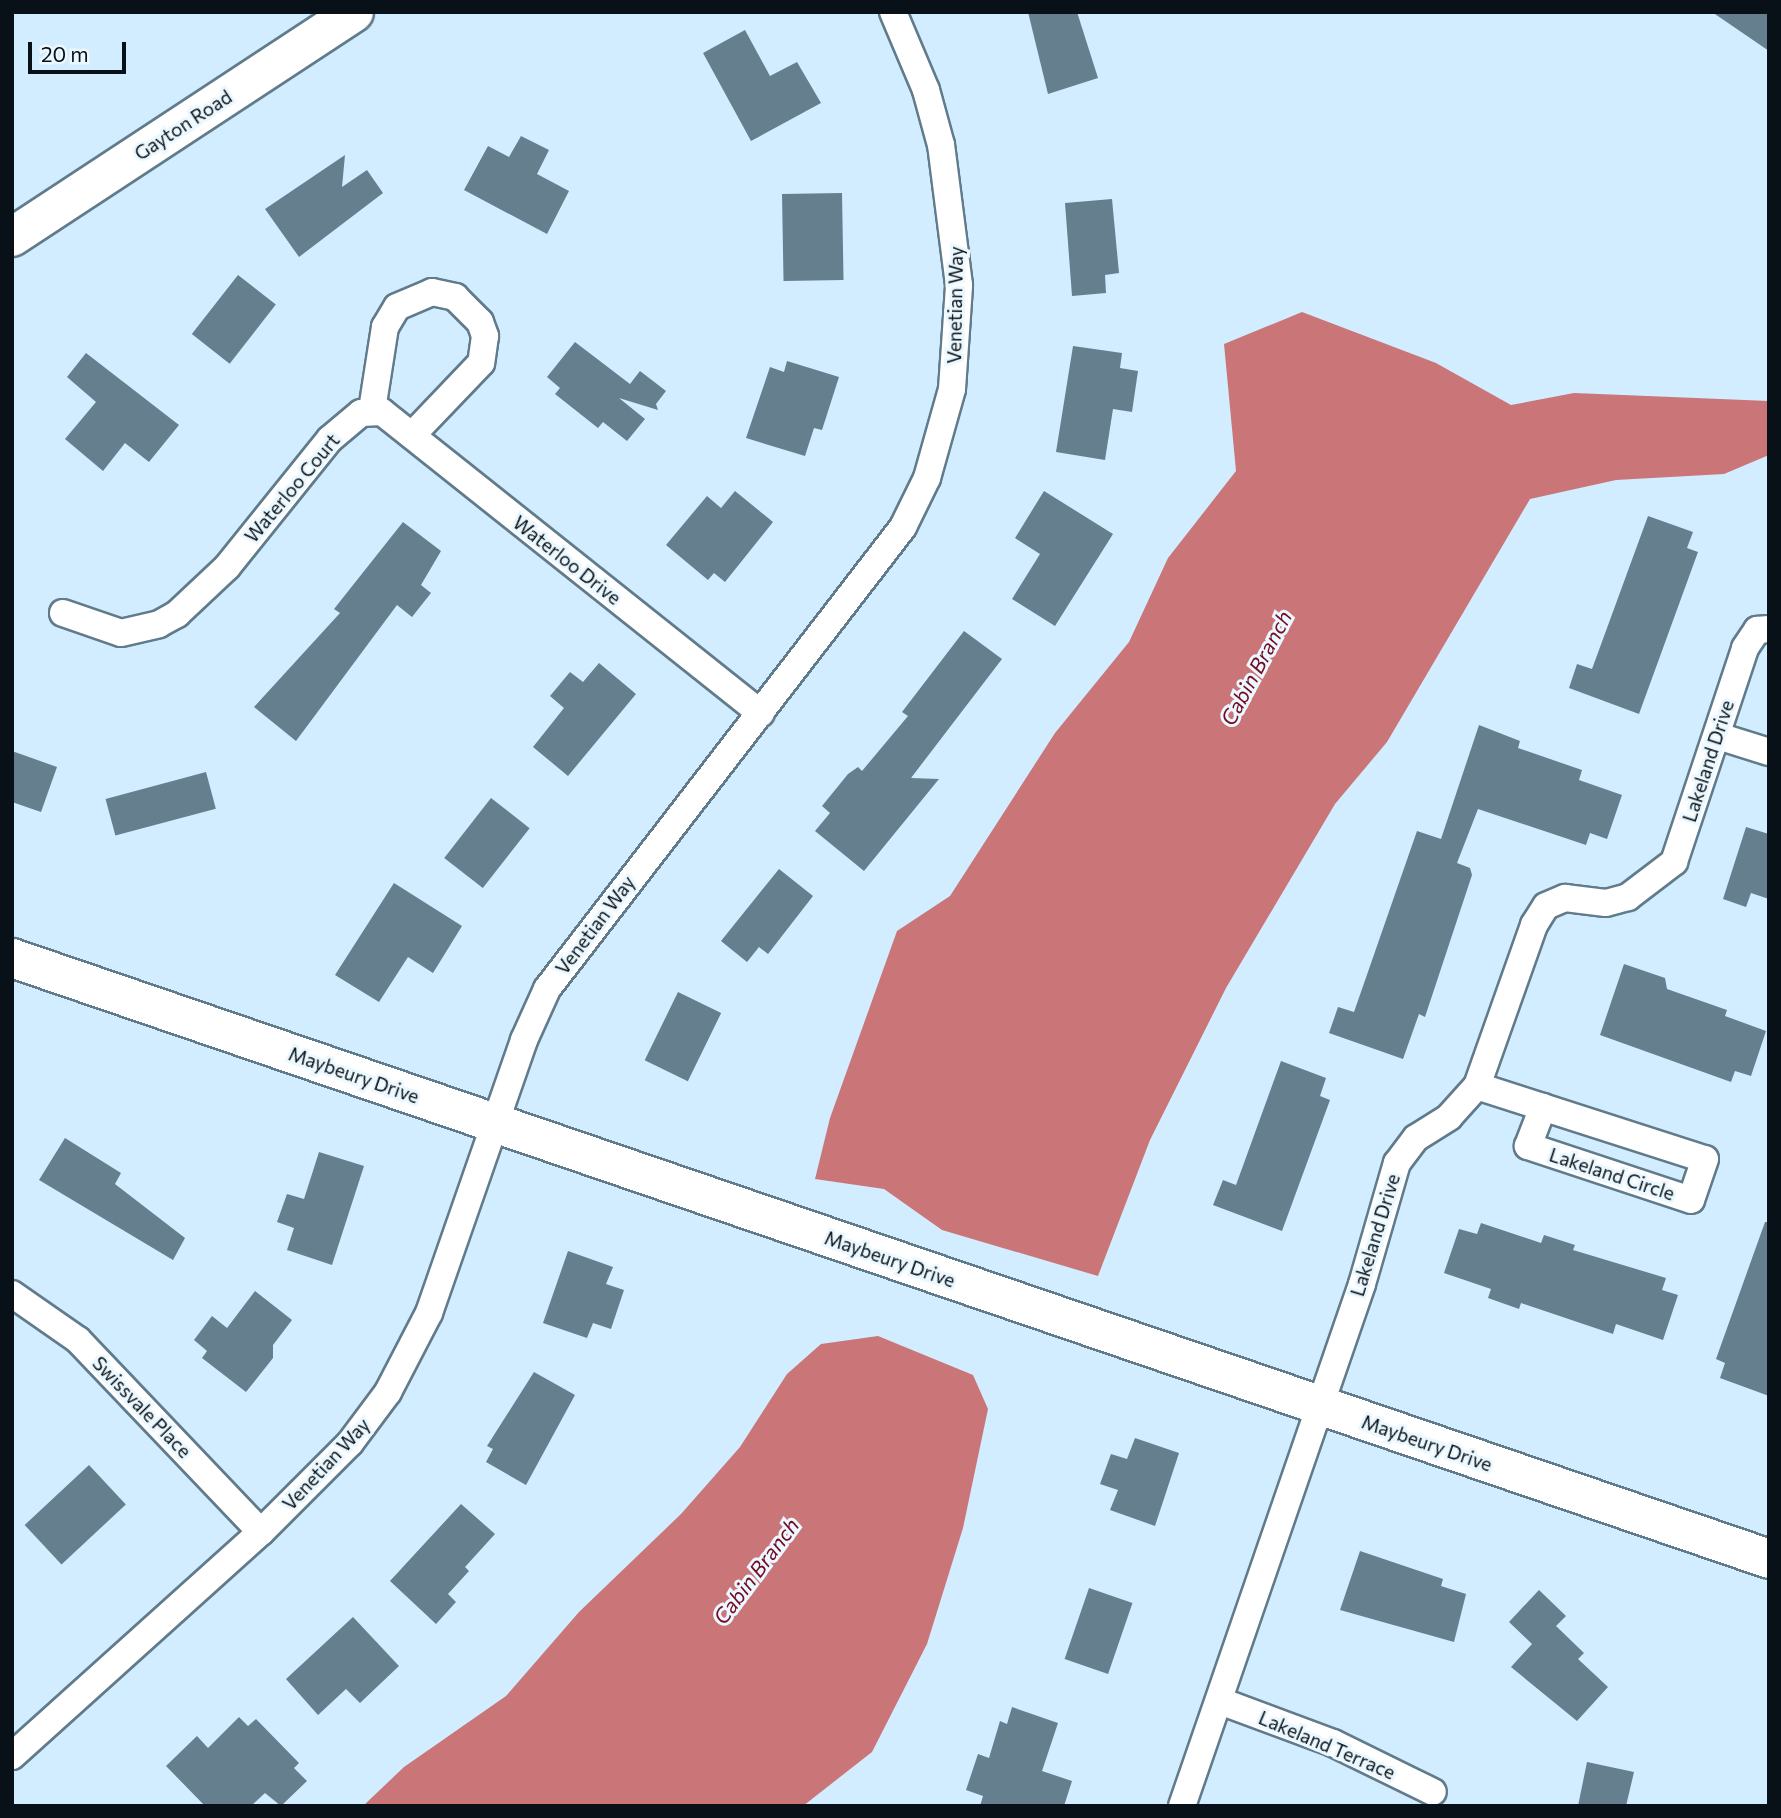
<!DOCTYPE html>
<style>
body{margin:0}
#map{position:relative;width:1781px;height:1818px;overflow:hidden;background:#d1edff;font-family:Commissioner,sans-serif}
div>[style]{position:absolute}
.water>*{inset:0;background:#ca7679}
.building>*{inset:0;background:#657f8e;transform-origin:0 0}
.roads{filter:drop-shadow(2px 0 #617b8b) drop-shadow(-2px 0 #617b8b) drop-shadow(0 2px #617b8b) drop-shadow(0 -2px #617b8b)}
.street>*{height:26px;margin:-13px;padding:0 13px;transform-origin:13px;border-radius:13px;background:#fff}
.secondary>*{height:38px;margin:-19px;padding:0 19px;transform-origin:19px;border-radius:19px;background:#fff}
span{translate:-50% -50%;white-space:nowrap;text-align:center;line-height:1.15;-webkit-text-stroke:6px #ecf8ff;paint-order:stroke}
.street-label{font-size:19px;color:#081117}
.water-label{font-size:21px;color:#750b20;font-style:italic}
.frame{position:absolute;inset:0;border:14px solid #081117;pointer-events:none}
.scale{position:absolute;left:28px;top:42px;width:98px;height:32px;box-sizing:border-box;border:4px solid #081117;border-top:0;padding-left:9px;font-size:21px;line-height:24px;white-space:nowrap;color:#081117;-webkit-text-stroke:5px #ecf8ff;paint-order:stroke}
</style>
<div id="map">
<div class="water">
<i style="clip-path:polygon(1302px 312px,1436px 363px,1511px 405px,1574px 393px,1769px 401px,1769px 455px,1724px 474px,1616px 480px,1530px 499px,1387px 742px,1335px 804px,1226px 988px,1150px 1140px,1098px 1276px,942px 1230px,884px 1189px,815px 1179px,830px 1118px,897px 931px,950px 896px,1055px 733px,1129px 642px,1168px 558px,1236px 471px,1224px 344px)"></i>
<i style="clip-path:polygon(878px 1336px,973px 1375px,988px 1409px,963px 1528px,927px 1644px,872px 1752px,803px 1806px,363px 1806px,404px 1767px,506px 1696px,579px 1612px,681px 1514px,740px 1447px,787px 1374px,821px 1344px)"></i>
</div>
<div class="building">
<i style="clip-path:polygon(1028px 12px,1077px 12px,1098px 78px,1048px 94px)"></i>
<i style="clip-path:polygon(1712px 12px,1769px 12px,1769px 51px)"></i>
<i style="clip-path:polygon(745px 30px,770px 76px,797px 62px,821px 103px,751px 141px,703px 53px)"></i>
<i style="clip-path:polygon(521px 136px,549px 150px,537px 174px,569px 191px,547px 234px,464px 190px,488px 146px,509px 157px)"></i>
<i style="clip-path:polygon(345px 155px,342px 187px,367px 170px,383px 193px,299px 257px,265px 209px)"></i>
<i style="left:842px;top:193px;width:87px;height:60px;rotate:89deg"></i>
<i style="clip-path:polygon(1112px 199px,1119px 273px,1105px 275px,1106px 293px,1072px 296px,1065px 203px)"></i>
<i style="left:238px;top:275px;width:48px;height:75px;rotate:38deg"></i>
<i style="clip-path:polygon(575px 342px,630px 384px,640px 371px,666px 391px,656px 404px,658px 410px,619px 398px,645px 419px,627px 441px,603px 422px,598px 428px,555px 394px,560px 388px,547px 377px)"></i>
<i style="clip-path:polygon(1073px 346px,1122px 353px,1120px 368px,1138px 371px,1132px 412px,1113px 409px,1105px 460px,1056px 452px)"></i>
<i style="clip-path:polygon(86px 353px,179px 425px,149px 462px,125px 443px,103px 471px,65px 439px,96px 402px,67px 377px)"></i>
<i style="clip-path:polygon(787px 361px,839px 377px,822px 430px,814px 428px,805px 456px,746px 438px,770px 367px,784px 372px)"></i>
<i style="clip-path:polygon(735px 491px,773px 522px,725px 582px,714px 573px,708px 580px,666px 545px,707px 496px,721px 508px)"></i>
<i style="clip-path:polygon(1044px 491px,1113px 534px,1055px 626px,1012px 599px,1040px 554px,1015px 538px)"></i>
<i style="clip-path:polygon(1648px 516px,1693px 532px,1687px 548px,1698px 552px,1639px 714px,1569px 688px,1577px 664px,1592px 669px)"></i>
<i style="clip-path:polygon(403px 522px,441px 551px,421px 585px,431px 593px,412px 617px,397px 605px,296px 741px,254px 707px,340px 613px,334px 609px)"></i>
<i style="clip-path:polygon(964px 631px,1002px 659px,911px 778px,939px 779px,864px 871px,815px 831px,830px 813px,822px 806px,848px 774px,858px 767px,862px 771px,908px 716px,902px 712px)"></i>
<i style="clip-path:polygon(599px 663px,636px 694px,568px 776px,533px 747px,564px 708px,550px 696px,570px 672px,583px 682px)"></i>
<i style="clip-path:polygon(1479px 725px,1520px 741px,1518px 748px,1582px 770px,1579px 780px,1622px 795px,1607px 839px,1590px 833px,1586px 845px,1478px 809px,1457px 863px,1470px 868px,1472px 875px,1425px 1017px,1419px 1014px,1403px 1059px,1329px 1033px,1338px 1007px,1354px 1012px,1417px 831px,1441px 839px)"></i>
<i style="clip-path:polygon(12px 751px,57px 767px,41px 812px,12px 802px)"></i>
<i style="left:206px;top:772px;width:38px;height:104px;rotate:75deg"></i>
<i style="left:491px;top:798px;width:49px;height:76px;rotate:38deg"></i>
<i style="clip-path:polygon(1746px 827px,1769px 834px,1769px 899px,1751px 893px,1746px 907px,1723px 899px)"></i>
<i style="clip-path:polygon(779px 869px,813px 896px,768px 954px,759px 947px,747px 962px,721px 941px)"></i>
<i style="clip-path:polygon(394px 883px,462px 926px,433px 973px,408px 957px,379px 1002px,335px 975px)"></i>
<i style="clip-path:polygon(1624px 964px,1665px 978px,1667px 989px,1727px 1010px,1725px 1016px,1766px 1031px,1751px 1076px,1735px 1071px,1731px 1082px,1600px 1035px)"></i>
<i style="left:678px;top:992px;width:48px;height:76px;rotate:26deg"></i>
<i style="clip-path:polygon(1281px 1061px,1326px 1078px,1320px 1096px,1330px 1100px,1282px 1231px,1213px 1205px,1223px 1180px,1236px 1185px)"></i>
<i style="clip-path:polygon(65px 1138px,121px 1173px,115px 1184px,185px 1238px,173px 1260px,39px 1180px)"></i>
<i style="clip-path:polygon(319px 1152px,364px 1166px,332px 1265px,287px 1250px,294px 1228px,277px 1222px,287px 1194px,304px 1199px)"></i>
<i style="clip-path:polygon(1765px 1222px,1769px 1222px,1769px 1396px,1720px 1378px,1725px 1363px,1716px 1359px)"></i>
<i style="clip-path:polygon(1481px 1223px,1541px 1243px,1544px 1235px,1575px 1245px,1573px 1250px,1666px 1278px,1662px 1290px,1678px 1295px,1663px 1340px,1616px 1324px,1613px 1334px,1521px 1303px,1519px 1309px,1488px 1298px,1491px 1289px,1444px 1273px,1459px 1229px,1477px 1234px)"></i>
<i style="clip-path:polygon(568px 1251px,613px 1267px,606px 1284px,624px 1290px,611px 1329px,593px 1323px,587px 1338px,543px 1323px)"></i>
<i style="clip-path:polygon(255px 1291px,292px 1320px,273px 1345px,273px 1358px,246px 1392px,202px 1358px,207px 1351px,194px 1340px,212px 1316px,227px 1328px)"></i>
<i style="clip-path:polygon(534px 1372px,575px 1395px,526px 1485px,486px 1462px,493px 1449px,487px 1446px)"></i>
<i style="clip-path:polygon(1135px 1438px,1179px 1453px,1155px 1526px,1110px 1510px,1118px 1490px,1100px 1484px,1111px 1454px,1127px 1459px)"></i>
<i style="left:89px;top:1465px;width:54px;height:88px;rotate:47deg"></i>
<i style="clip-path:polygon(461px 1504px,495px 1534px,465px 1567px,469px 1571px,448px 1594px,456px 1602px,436px 1624px,390px 1581px)"></i>
<i style="clip-path:polygon(1360px 1551px,1443px 1579px,1441px 1586px,1466px 1594px,1454px 1642px,1340px 1610px)"></i>
<i style="left:1089px;top:1588px;width:46px;height:75px;rotate:19deg"></i>
<i style="clip-path:polygon(1539px 1590px,1566px 1616px,1556px 1626px,1584px 1653px,1578px 1659px,1608px 1687px,1577px 1721px,1511px 1667px,1532px 1644px,1509px 1622px)"></i>
<i style="clip-path:polygon(353px 1617px,399px 1666px,360px 1703px,346px 1689px,318px 1715px,286px 1679px)"></i>
<i style="clip-path:polygon(1012px 1707px,1058px 1723px,1042px 1771px,1072px 1781px,1064px 1806px,980px 1806px,983px 1796px,966px 1790px,978px 1754px,989px 1758px,1000px 1721px,1007px 1724px)"></i>
<i style="clip-path:polygon(239px 1717px,248px 1726px,256px 1719px,299px 1763px,294px 1768px,307px 1781px,281px 1806px,265px 1793px,251px 1806px,205px 1806px,166px 1766px,197px 1736px,208px 1748px)"></i>
<i style="clip-path:polygon(1587px 1762px,1634px 1772px,1626px 1806px,1578px 1806px)"></i>
</div>
<div class="roads">
<div class="street">
<i style="left:372px;top:410px;width:84px;rotate:-81.1deg"></i>
<i style="left:385px;top:327px;width:23px;rotate:-59deg"></i>
<i style="left:397px;top:307px;width:38px;rotate:-23deg"></i>
<i style="left:432px;top:292px;width:24px;rotate:12deg"></i>
<i style="left:455px;top:297px;width:35px;rotate:45deg"></i>
<i style="left:480px;top:322px;width:15px;rotate:70deg"></i>
<i style="left:485px;top:336px;width:27px;rotate:98deg"></i>
<i style="left:481px;top:363px;width:97px;rotate:133.7deg"></i>
<i style="left:63px;top:613px;width:61px;rotate:19deg"></i>
<i style="left:121px;top:633px;width:39px;rotate:-13deg"></i>
<i style="left:159px;top:624px;width:21px;rotate:-29deg"></i>
<i style="left:177px;top:614px;width:69px;rotate:-43.2deg"></i>
<i style="left:227px;top:567px;width:164px;rotate:-51.2deg"></i>
<i style="left:330px;top:439px;width:40px;rotate:-40deg"></i>
<i style="left:361px;top:413px;width:21px;rotate:-3deg"></i>
<i style="left:382px;top:412px;width:484px;rotate:38.5deg"></i>
<i style="left:1718px;top:736px;width:53px;rotate:17.4deg"></i>
<i style="left:1477px;top:1086px;width:239px;rotate:17.8deg"></i>
<i style="left:1705px;top:1159px;width:43px;rotate:108.9deg"></i>
<i style="left:1691px;top:1200px;width:172px;rotate:-161.7deg"></i>
<i style="left:1528px;top:1146px;width:42px;rotate:-69deg"></i>
<i style="left:12px;top:1294px;width:80px;rotate:34.9deg"></i>
<i style="left:78px;top:1340px;width:265px;rotate:46.4deg"></i>
<i style="left:1220px;top:1701px;width:121px;rotate:20.4deg"></i>
<i style="left:1333px;top:1743px;width:111px;rotate:26.1deg"></i>
<i style="left:12px;top:1756px;width:335px;rotate:-42deg"></i>
<i style="left:261px;top:1532px;width:126px;rotate:-45deg"></i>
<i style="left:350px;top:1443px;width:64px;rotate:-53.3deg"></i>
<i style="left:388px;top:1392px;width:89px;rotate:-62.6deg"></i>
<i style="left:429px;top:1313px;width:289px;rotate:-70.8deg"></i>
<i style="left:524px;top:1040px;width:56px;rotate:-65.7deg"></i>
<i style="left:547px;top:989px;width:583px;rotate:-52.38deg"></i>
<i style="left:903px;top:527px;width:55px;rotate:-63.9deg"></i>
<i style="left:927px;top:478px;width:92px;rotate:-74.3deg"></i>
<i style="left:952px;top:389px;width:104px;rotate:-86.1deg"></i>
<i style="left:959px;top:285px;width:141px;rotate:-97.3deg"></i>
<i style="left:941px;top:145px;width:57px;rotate:-105.3deg"></i>
<i style="left:926px;top:90px;width:85px;rotate:-112.9deg"></i>
<i style="left:1182px;top:1806px;width:552px;rotate:-70.97deg"></i>
<i style="left:1362px;top:1284px;width:126px;rotate:-73.9deg"></i>
<i style="left:1397px;top:1163px;width:31px;rotate:-53deg"></i>
<i style="left:1416px;top:1138px;width:39px;rotate:-32deg"></i>
<i style="left:1449px;top:1117px;width:42px;rotate:-47.9deg"></i>
<i style="left:1477px;top:1086px;width:171px;rotate:-70.5deg"></i>
<i style="left:1534px;top:925px;width:22px;rotate:-58deg"></i>
<i style="left:1546px;top:906px;width:21px;rotate:-23deg"></i>
<i style="left:1565px;top:898px;width:41px;rotate:7deg"></i>
<i style="left:1606px;top:903px;width:23px;rotate:-15deg"></i>
<i style="left:1628px;top:897px;width:58px;rotate:-37.3deg"></i>
<i style="left:1674px;top:862px;width:225px;rotate:-71.6deg"></i>
<i style="left:1745px;top:648px;width:22px;rotate:-56deg"></i>
<i style="left:1757px;top:630px;width:12px;rotate:-5deg"></i>
</div>
<div class="secondary">
<i style="left:12px;top:237px;width:409px;rotate:-33.3deg"></i>
<i style="left:12px;top:958px;width:1857px;rotate:18.88deg"></i>
</div>
</div>
<div class="street-label">
<span style="left:183px;top:125px;rotate:-33deg">Gayton Road</span>
<span style="left:955px;top:305px;rotate:-89deg">Venetian Way</span>
<span style="left:292px;top:488px;rotate:-50deg">Waterloo Court</span>
<span style="left:567px;top:560px;rotate:38deg">Waterloo Drive</span>
<span style="left:1708px;top:761px;rotate:-72deg">Lakeland Drive</span>
<span style="left:595px;top:925px;rotate:-53deg">Venetian Way</span>
<span style="left:354px;top:1075px;rotate:19deg">Maybeury Drive</span>
<span style="left:1612px;top:1174px;rotate:18deg">Lakeland Circle</span>
<span style="left:1375px;top:1235px;rotate:-73deg">Lakeland Drive</span>
<span style="left:890px;top:1259px;rotate:19deg">Maybeury Drive</span>
<span style="left:142px;top:1407px;rotate:46deg">Swissvale Place</span>
<span style="left:1427px;top:1443px;rotate:19deg">Maybeury Drive</span>
<span style="left:326px;top:1464px;rotate:-47deg">Venetian Way</span>
<span style="left:1327px;top:1745px;rotate:23deg">Lakeland Terrace</span>
</div>
<div class="water-label">
<span style="left:1256px;top:668px;rotate:-62deg">Cabin Branch</span>
<span style="left:756px;top:1571px;rotate:-53deg">Cabin Branch</span>
</div>
<div class="frame"></div>
<div class="scale">20 m</div>
</div>
